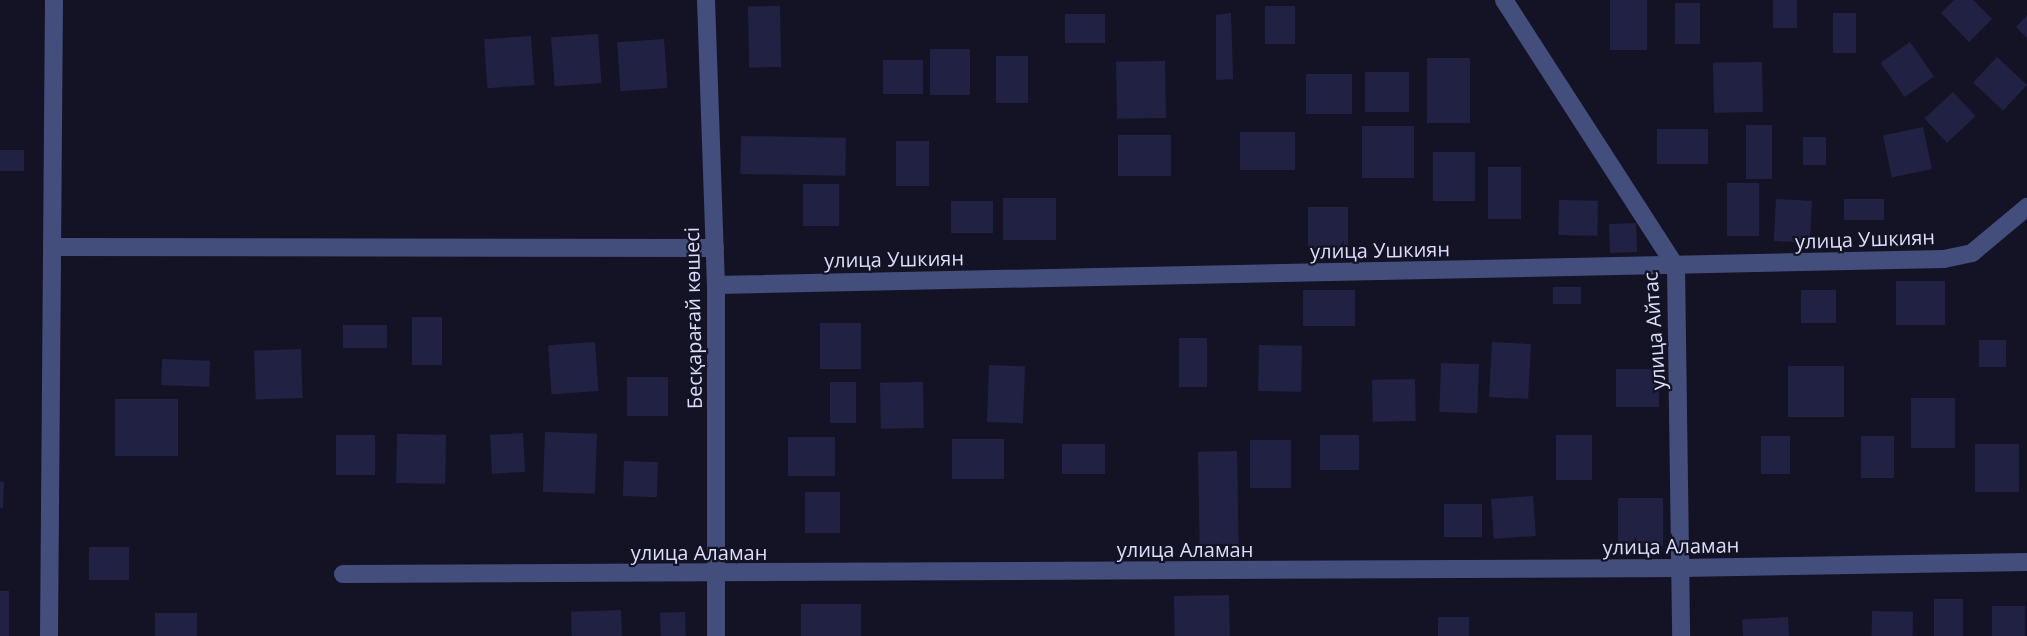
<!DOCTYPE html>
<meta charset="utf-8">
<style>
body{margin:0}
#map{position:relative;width:2027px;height:636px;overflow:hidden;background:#131325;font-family:"Open Sans",sans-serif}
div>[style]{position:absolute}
.building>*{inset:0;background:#212243;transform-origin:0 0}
.minor>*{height:18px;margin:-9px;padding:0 9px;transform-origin:9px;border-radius:9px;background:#444e7d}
span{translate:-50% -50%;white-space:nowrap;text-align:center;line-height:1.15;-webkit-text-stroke:4.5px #131325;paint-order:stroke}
.street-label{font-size:20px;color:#dcdffa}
</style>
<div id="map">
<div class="building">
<i style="left:1610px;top:0;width:37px;height:50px"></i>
<i style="left:1773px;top:0;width:24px;height:28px"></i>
<i style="clip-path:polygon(1954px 0,1973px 0,1992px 19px,1969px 42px,1941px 13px)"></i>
<i style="left:1675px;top:3px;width:25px;height:41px"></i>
<i style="left:780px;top:6px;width:61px;height:32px;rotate:89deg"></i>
<i style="left:1265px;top:6px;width:30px;height:38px"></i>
<i style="clip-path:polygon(1231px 13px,1233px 79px,1216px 80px,1216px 15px)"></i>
<i style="left:1833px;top:13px;width:23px;height:40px"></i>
<i style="left:1065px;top:14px;width:40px;height:29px"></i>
<i style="clip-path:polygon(2027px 15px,2027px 38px,2016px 27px)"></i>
<i style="left:598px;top:34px;width:49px;height:47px;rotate:86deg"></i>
<i style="left:531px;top:36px;width:49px;height:47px;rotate:86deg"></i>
<i style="left:664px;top:39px;width:49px;height:47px;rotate:86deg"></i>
<i style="left:1910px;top:42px;width:42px;height:36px;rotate:55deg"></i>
<i style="left:930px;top:49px;width:40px;height:46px"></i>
<i style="left:996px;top:56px;width:32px;height:47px"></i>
<i style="left:1997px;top:57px;width:41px;height:35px;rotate:43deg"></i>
<i style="left:1427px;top:58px;width:43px;height:65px"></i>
<i style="left:883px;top:60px;width:40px;height:34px"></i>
<i style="left:1165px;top:61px;width:57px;height:49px;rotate:89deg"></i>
<i style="left:1762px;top:62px;width:50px;height:49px;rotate:89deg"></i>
<i style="left:1365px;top:72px;width:44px;height:40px"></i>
<i style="left:1306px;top:74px;width:46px;height:40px"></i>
<i style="left:1953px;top:92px;width:33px;height:39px;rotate:47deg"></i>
<i style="left:1746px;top:125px;width:26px;height:54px"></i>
<i style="left:1362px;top:126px;width:52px;height:52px"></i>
<i style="left:1923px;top:127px;width:43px;height:41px;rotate:78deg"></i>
<i style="left:1708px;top:129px;width:35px;height:51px;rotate:90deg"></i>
<i style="left:1295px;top:132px;width:38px;height:55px;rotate:90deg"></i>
<i style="left:1118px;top:135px;width:53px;height:41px"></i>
<i style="left:741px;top:136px;width:105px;height:38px;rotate:1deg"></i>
<i style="left:1803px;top:137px;width:23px;height:28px"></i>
<i style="left:896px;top:141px;width:33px;height:45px"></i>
<i style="left:0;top:150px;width:24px;height:21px"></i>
<i style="left:1433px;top:152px;width:42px;height:49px"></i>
<i style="left:1488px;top:167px;width:33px;height:52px"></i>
<i style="left:1727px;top:183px;width:32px;height:53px"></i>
<i style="left:803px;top:184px;width:36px;height:42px"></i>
<i style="left:1003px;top:198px;width:53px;height:42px"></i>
<i style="left:1776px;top:199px;width:36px;height:42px;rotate:3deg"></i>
<i style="left:1844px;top:199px;width:40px;height:21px"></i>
<i style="left:1559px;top:200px;width:39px;height:35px;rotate:1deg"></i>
<i style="left:993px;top:201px;width:32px;height:42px;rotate:90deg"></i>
<i style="left:1308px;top:207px;width:40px;height:41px"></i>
<i style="left:1636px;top:223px;width:29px;height:27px;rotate:88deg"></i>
<i style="left:1896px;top:281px;width:49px;height:44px"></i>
<i style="left:1553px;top:287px;width:28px;height:17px"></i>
<i style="left:1303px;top:290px;width:52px;height:36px"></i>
<i style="left:1801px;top:290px;width:35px;height:33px"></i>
<i style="left:442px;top:317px;width:48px;height:30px;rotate:90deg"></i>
<i style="left:820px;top:323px;width:41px;height:46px"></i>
<i style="left:343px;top:325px;width:44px;height:23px"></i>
<i style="left:1179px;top:338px;width:28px;height:49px"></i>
<i style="left:1979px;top:340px;width:27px;height:27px"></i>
<i style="left:595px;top:342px;width:49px;height:47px;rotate:86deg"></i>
<i style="left:1492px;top:342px;width:39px;height:55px;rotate:3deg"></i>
<i style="left:1259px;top:345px;width:43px;height:46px;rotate:1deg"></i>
<i style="left:301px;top:349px;width:49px;height:47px;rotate:88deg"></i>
<i style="left:162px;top:359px;width:48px;height:26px;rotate:2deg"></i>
<i style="left:1441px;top:363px;width:38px;height:49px;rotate:2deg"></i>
<i style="left:989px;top:365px;width:36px;height:57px;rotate:2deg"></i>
<i style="left:1788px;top:366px;width:56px;height:51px"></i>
<i style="left:1616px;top:369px;width:43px;height:38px"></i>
<i style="left:627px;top:377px;width:41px;height:39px"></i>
<i style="left:1415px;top:379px;width:42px;height:43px;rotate:89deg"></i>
<i style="left:830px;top:382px;width:26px;height:41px"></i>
<i style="left:923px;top:382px;width:46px;height:43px;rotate:89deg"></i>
<i style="left:1911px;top:398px;width:44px;height:50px"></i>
<i style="left:178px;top:399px;width:57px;height:63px;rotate:90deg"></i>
<i style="left:545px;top:432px;width:52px;height:60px;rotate:2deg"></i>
<i style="left:523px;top:433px;width:39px;height:33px;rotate:87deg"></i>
<i style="left:397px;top:434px;width:49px;height:49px;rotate:1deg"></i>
<i style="left:336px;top:435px;width:39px;height:40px"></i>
<i style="left:1320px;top:435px;width:39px;height:35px"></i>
<i style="left:1556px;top:435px;width:36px;height:45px"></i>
<i style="left:1761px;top:436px;width:29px;height:38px"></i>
<i style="left:1861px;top:436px;width:33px;height:42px"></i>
<i style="left:835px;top:437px;width:39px;height:47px;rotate:90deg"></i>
<i style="left:952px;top:439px;width:52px;height:40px"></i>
<i style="left:1250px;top:440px;width:41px;height:48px"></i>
<i style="left:1062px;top:444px;width:43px;height:30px"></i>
<i style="left:2019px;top:444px;width:48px;height:44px;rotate:90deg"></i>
<i style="left:1237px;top:451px;width:93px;height:39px;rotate:89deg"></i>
<i style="left:624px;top:461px;width:34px;height:35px;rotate:2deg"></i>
<i style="clip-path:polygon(0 482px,4px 482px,3px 508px,0 508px)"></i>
<i style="left:805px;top:492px;width:35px;height:41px"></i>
<i style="left:1533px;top:496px;width:40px;height:42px;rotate:86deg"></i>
<i style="left:1618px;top:498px;width:45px;height:48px"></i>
<i style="left:1444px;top:504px;width:38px;height:33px"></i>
<i style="left:129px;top:547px;width:33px;height:40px;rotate:90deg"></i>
<i style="left:0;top:591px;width:9px;height:45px"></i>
<i style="left:1229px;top:595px;width:41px;height:55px;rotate:89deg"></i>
<i style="left:1934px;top:599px;width:29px;height:37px"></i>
<i style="left:801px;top:604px;width:60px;height:32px"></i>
<i style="left:1992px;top:606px;width:33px;height:30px"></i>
<i style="left:621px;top:610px;width:26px;height:50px;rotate:88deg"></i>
<i style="left:1872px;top:611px;width:41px;height:25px;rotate:1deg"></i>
<i style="left:685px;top:612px;width:24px;height:25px;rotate:88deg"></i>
<i style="left:197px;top:613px;width:23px;height:42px;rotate:90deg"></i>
<i style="left:1438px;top:617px;width:31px;height:19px"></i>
<i style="left:1788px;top:617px;width:19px;height:46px;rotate:87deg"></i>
</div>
<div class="minor">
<i style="left:706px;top:0;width:285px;rotate:88deg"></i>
<i style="left:716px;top:285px;width:351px;rotate:90deg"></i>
<i style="left:1504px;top:0;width:318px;rotate:57.2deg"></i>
<i style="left:1676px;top:267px;width:369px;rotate:89.2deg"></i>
<i style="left:52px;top:247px;width:663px;rotate:0.09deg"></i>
<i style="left:716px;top:285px;width:1228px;rotate:-1.21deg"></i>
<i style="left:1944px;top:259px;width:29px;rotate:-12deg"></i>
<i style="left:1972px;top:253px;width:72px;rotate:-39.9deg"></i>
<i style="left:343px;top:574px;width:1338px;rotate:-0.26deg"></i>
<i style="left:1681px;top:568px;width:346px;rotate:-1deg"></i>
<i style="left:49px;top:636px;width:636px;rotate:-89.55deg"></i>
</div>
<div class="street-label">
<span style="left:1865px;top:239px;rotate:-2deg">улица Ушкиян</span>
<span style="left:1380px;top:250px;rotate:-1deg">улица Ушкиян</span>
<span style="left:894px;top:259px;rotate:-1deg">улица Ушкиян</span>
<span style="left:693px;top:318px;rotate:-91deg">Бесқарағай көшесі</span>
<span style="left:1654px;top:331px;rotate:-94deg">улица Айтас</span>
<span style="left:1671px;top:546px;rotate:-1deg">улица Аламан</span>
<span style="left:1185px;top:549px">улица Аламан</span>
<span style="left:699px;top:552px">улица Аламан</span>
</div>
</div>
